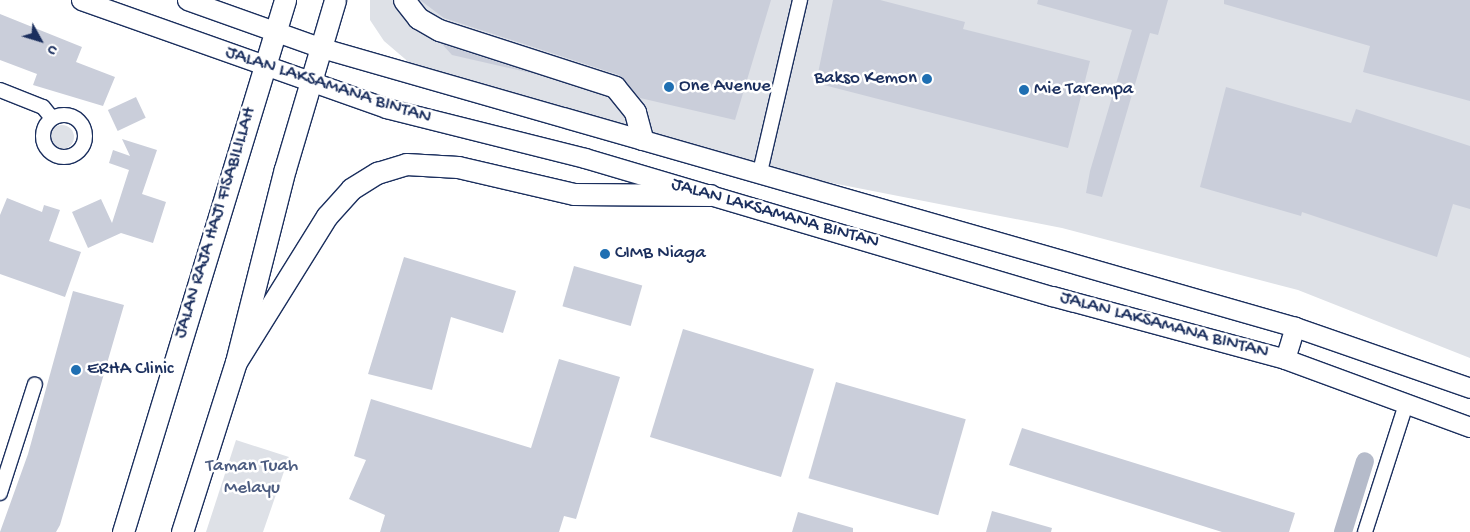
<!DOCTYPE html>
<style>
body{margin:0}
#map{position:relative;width:1470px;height:532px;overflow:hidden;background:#fff;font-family:"Gochi Hand",sans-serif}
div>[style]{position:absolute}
.green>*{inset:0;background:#dee1e7}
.round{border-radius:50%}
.canal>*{height:18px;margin:-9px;padding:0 9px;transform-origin:9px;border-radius:9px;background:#b5bbca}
.building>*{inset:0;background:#caceda;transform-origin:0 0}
.roads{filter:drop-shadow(1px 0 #1b2f5e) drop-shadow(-1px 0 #1b2f5e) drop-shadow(0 1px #1b2f5e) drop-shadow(0 -1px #1b2f5e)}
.street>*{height:14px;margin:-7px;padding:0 7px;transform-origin:7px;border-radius:7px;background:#fff}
.street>.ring{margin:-7px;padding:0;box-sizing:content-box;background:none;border:14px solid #fff;border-radius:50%}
.secondary>*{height:19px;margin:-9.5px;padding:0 9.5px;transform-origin:9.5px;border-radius:9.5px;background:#fff}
.primary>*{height:21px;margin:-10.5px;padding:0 10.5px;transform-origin:10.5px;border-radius:10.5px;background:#fff}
.dots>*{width:14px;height:14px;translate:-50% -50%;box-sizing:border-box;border:2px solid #fff;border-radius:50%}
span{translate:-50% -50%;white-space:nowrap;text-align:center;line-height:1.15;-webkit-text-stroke:5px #fff;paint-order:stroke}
.poi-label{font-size:19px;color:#1b2f5e}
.right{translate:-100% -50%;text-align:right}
.left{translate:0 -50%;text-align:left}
.street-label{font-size:19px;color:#1b2f5e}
.park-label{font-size:19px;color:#4c5c80}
.north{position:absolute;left:15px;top:15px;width:50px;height:50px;-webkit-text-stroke:4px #fff;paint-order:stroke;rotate:129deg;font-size:14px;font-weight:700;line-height:20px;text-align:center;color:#1b2f5e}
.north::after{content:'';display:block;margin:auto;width:18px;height:22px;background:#1b2f5e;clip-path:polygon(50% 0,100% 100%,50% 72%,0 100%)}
</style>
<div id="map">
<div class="green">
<i style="clip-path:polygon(370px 0,1470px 0,1470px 358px,1298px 290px,1062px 228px,761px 169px,439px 88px,384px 41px,370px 20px)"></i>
<i class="round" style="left:50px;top:125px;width:24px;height:24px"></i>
<i style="clip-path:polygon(236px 440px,289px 457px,263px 532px,206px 532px)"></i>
</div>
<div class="canal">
<i style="left:1343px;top:532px;width:74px;rotate:-72.8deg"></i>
</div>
<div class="building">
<i style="clip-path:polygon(420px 0,771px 0,735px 120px,640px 98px,619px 75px,444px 18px)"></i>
<i style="clip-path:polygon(833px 0,880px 0,965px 22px,963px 29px,1090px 61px,1068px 148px,816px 83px)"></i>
<i style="clip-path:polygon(1038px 0,1168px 0,1158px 35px,1150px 33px,1102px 197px,1086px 193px,1090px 171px,1132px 30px,1037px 4px)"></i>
<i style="clip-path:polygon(1224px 0,1470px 0,1470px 101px,1363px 72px,1370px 46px,1224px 4px)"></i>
<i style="clip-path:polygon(0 14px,82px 47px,76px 62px,115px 77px,103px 106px,33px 85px,37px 74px,0 60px)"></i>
<i style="clip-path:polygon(442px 44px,535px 74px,452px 55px)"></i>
<i style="clip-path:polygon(1226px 87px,1351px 123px,1356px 109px,1470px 146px,1470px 209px,1453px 204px,1437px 257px,1302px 212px,1301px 216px,1200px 187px)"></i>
<i style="left:136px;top:97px;width:23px;height:31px;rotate:65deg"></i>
<i style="clip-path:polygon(122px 139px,157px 150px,142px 194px,166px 202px,153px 243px,121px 233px,88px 248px,72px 212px,101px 199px,112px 223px,129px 170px,109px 163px,113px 150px,130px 156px)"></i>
<i style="clip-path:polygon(7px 198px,42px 212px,44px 205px,60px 210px,49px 241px,81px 252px,65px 297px,0 274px,0 215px)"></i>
<i style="clip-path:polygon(404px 257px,516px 291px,503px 333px,451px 317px,432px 390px,368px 374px)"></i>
<i style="left:574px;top:266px;width:71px;height:42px;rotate:16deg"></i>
<i style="clip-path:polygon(73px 291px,124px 305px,60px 525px,56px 532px,0 532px,28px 454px)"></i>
<i style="left:683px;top:329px;width:137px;height:113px;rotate:17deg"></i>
<i style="clip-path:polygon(559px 359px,620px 377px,576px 519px,564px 516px,559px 532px,380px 532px,385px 515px,349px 499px,366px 460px,354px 456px,371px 399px,531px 448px)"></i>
<i style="left:836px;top:382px;width:135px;height:100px;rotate:16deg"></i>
<i style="clip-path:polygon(1022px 428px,1295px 513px,1289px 532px,1222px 532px,1009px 465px)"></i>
<i style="clip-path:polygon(992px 511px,1052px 528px,1051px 532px,986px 532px)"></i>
<i style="clip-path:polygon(798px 512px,853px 528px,853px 532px,792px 532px)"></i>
</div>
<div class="roads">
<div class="street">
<i style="left:0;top:90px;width:46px;rotate:21.6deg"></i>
<i style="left:43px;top:107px;width:14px;rotate:51deg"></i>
<i class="ring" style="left:43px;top:115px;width:28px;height:28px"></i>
<i style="left:760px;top:172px;width:177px;rotate:-76.9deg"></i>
<i style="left:0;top:493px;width:114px;rotate:-72.2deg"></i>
<i style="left:1365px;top:532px;width:134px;rotate:-72.2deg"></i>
</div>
<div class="secondary">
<i style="left:81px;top:0;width:324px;rotate:19.5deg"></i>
<i style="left:386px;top:108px;width:205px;rotate:14.1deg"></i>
<i style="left:585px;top:158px;width:487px;rotate:16.5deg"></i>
<i style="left:1052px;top:296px;width:241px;rotate:15.1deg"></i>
<i style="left:1285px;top:359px;width:197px;rotate:20.2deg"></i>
<i style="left:187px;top:0;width:143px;rotate:19.6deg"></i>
<i style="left:322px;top:48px;width:1012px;rotate:16deg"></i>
<i style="left:1295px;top:327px;width:185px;rotate:19.2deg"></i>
<i style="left:1285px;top:359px;width:34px;rotate:-73deg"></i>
</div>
<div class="primary">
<i style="left:404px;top:0;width:23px;rotate:52deg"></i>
<i style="left:418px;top:18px;width:24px;rotate:30deg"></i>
<i style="left:439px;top:30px;width:185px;rotate:17.9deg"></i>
<i style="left:615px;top:87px;width:32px;rotate:51deg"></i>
<i style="left:635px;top:112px;width:28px;rotate:75deg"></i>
<i style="left:236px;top:362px;width:172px;rotate:-58.1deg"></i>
<i style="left:327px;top:216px;width:36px;rotate:-48deg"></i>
<i style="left:351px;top:189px;width:31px;rotate:-32deg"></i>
<i style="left:377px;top:173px;width:30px;rotate:-17deg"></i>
<i style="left:406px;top:164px;width:52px;rotate:3.3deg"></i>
<i style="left:458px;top:167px;width:119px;rotate:13.1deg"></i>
<i style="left:574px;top:194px;width:136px;rotate:0.4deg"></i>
<i style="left:123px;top:532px;width:556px;rotate:-73.06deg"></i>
<i style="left:182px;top:532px;width:178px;rotate:-72.4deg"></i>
<i style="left:236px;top:362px;width:199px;rotate:-75.8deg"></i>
<i style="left:285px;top:169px;width:176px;rotate:-73.5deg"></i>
</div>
</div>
<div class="dots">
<i style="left:927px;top:79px;background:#1f6fb2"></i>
<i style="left:669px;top:87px;background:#1f6fb2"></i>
<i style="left:1024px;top:90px;background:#1f6fb2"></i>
<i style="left:605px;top:254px;background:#1f6fb2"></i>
<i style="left:76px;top:370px;background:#1f6fb2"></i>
</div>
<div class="poi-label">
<span class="right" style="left:917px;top:79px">Bakso Kemon</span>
<span class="left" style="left:679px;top:87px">One Avenue</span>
<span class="left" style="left:1034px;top:90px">Mie Tarempa</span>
<span class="left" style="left:615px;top:254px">CIMB Niaga</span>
<span class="left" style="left:87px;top:370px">ERHA Clinic</span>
</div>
<div class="street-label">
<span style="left:328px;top:86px;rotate:18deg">JALAN LAKSAMANA BINTAN</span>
<span style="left:775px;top:214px;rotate:16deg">JALAN LAKSAMANA BINTAN</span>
<span style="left:216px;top:223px;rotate:-73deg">JALAN RAJA HAJI FISABILILLAH</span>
<span style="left:1164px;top:326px;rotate:15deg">JALAN LAKSAMANA BINTAN</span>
</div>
<div class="park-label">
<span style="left:252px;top:478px">Taman Tuah<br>Melayu</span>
</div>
<div class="north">U</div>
</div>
